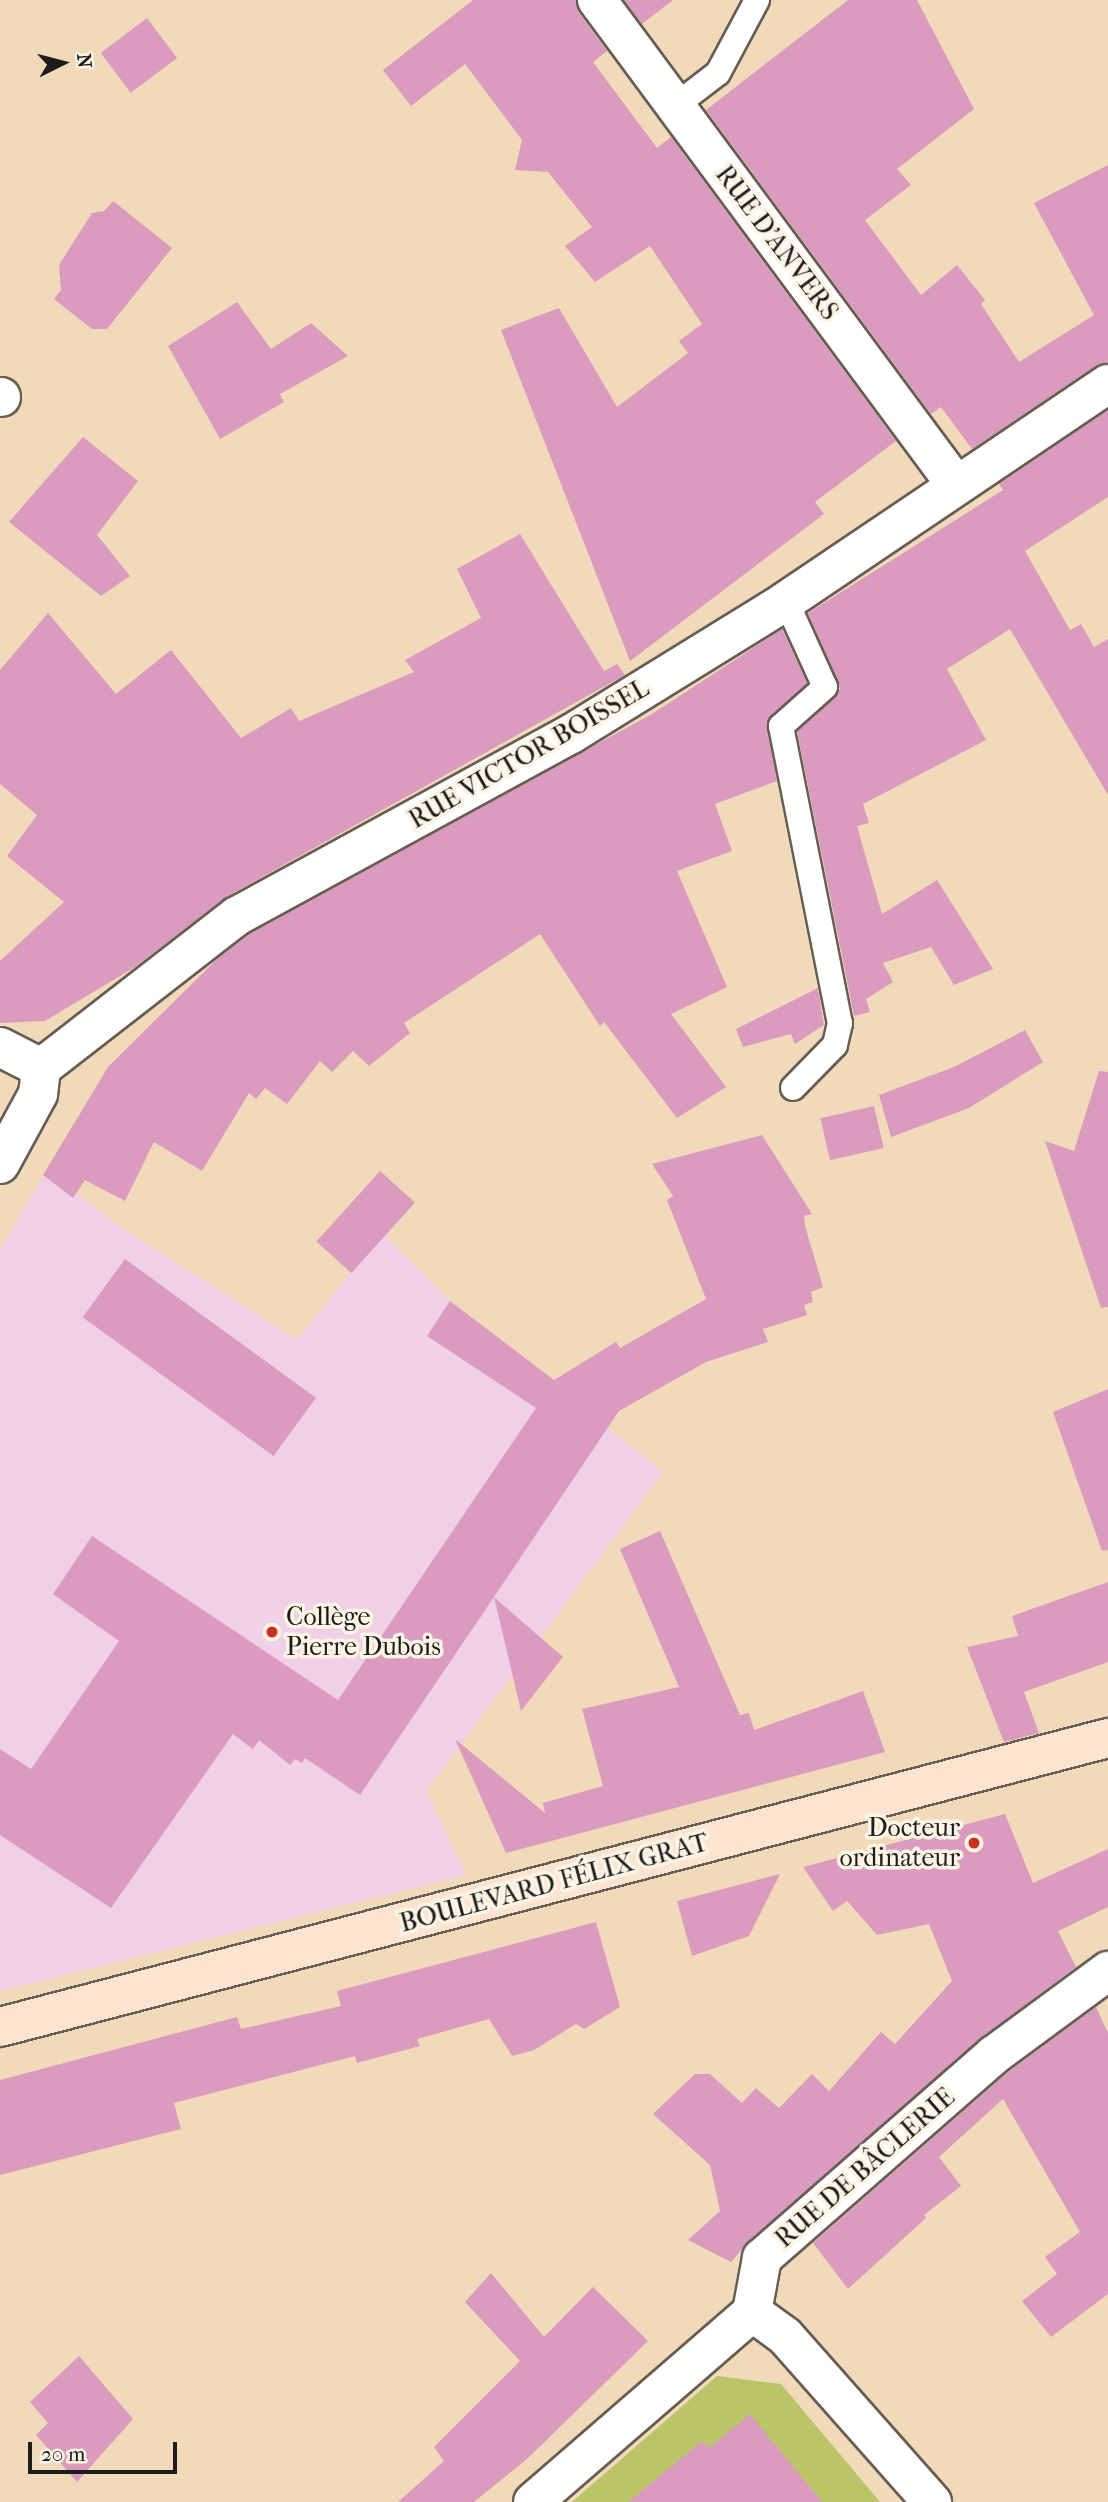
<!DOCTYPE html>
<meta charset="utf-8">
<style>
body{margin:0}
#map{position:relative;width:1108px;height:2502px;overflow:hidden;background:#f1daba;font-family:"IM FELL French Canon",serif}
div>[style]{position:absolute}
.built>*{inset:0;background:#efd0e6}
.green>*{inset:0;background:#b9c567}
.building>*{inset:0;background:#db9bbf;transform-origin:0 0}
.roads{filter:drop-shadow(2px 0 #675e53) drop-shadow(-2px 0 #675e53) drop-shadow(0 2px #675e53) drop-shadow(0 -2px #675e53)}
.service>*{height:24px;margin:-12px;padding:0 12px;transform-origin:12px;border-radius:12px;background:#fff}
.minor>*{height:38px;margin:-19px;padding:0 19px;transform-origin:19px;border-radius:19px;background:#fff}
.tertiary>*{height:38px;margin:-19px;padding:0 19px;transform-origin:19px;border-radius:19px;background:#fff}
.secondary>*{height:38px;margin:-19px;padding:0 19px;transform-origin:19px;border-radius:19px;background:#fde4d1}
.dots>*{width:19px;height:19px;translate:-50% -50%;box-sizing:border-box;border:4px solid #fcf5e5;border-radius:50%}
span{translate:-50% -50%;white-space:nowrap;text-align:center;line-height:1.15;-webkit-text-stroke:7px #fcf5e5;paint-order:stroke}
.street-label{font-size:26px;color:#1c1c1c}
.poi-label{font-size:26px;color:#1c1c1c}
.left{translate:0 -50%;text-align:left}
.right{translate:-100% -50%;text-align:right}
.north{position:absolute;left:28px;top:28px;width:70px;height:70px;-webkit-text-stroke:5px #fcf5e5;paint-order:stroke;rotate:84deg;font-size:19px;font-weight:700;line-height:28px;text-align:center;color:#1c1c1c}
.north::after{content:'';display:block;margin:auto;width:24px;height:32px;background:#1c1c1c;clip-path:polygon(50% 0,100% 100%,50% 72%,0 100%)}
.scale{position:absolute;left:28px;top:2442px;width:149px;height:32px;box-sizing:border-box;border:4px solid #1c1c1c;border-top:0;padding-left:9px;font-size:21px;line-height:24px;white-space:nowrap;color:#1c1c1c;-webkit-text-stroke:5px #fcf5e5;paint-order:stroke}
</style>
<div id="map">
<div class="built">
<i style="clip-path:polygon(46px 1171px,123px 1229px,297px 1340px,382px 1232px,450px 1302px,663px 1472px,426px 1791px,466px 1875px,0 1991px,0 1250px)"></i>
</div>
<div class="green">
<i style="clip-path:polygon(717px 2376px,781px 2384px,880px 2502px,572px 2502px)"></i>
</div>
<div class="building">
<i style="clip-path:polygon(473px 0,576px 0,579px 13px,607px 51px,593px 62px,657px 148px,671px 137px,896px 441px,815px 502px,824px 514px,630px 661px,501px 330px,559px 308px,617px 407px,688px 353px,679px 341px,702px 324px,650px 246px,595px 282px,565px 246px,592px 227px,548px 172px,515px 170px,522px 140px,465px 64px,411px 106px,383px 70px)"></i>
<i style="clip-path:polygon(624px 0,673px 0,642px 24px)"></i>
<i style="clip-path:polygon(848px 0,917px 0,974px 109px,897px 169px,911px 185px,865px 220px,921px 295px,957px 265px,985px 300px,981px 304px,1019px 362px,1094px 315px,1034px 203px,1108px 165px,1108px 362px,1096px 366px,972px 449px,941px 407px,931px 414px,706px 110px)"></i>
<i style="left:147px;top:18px;width:50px;height:58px;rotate:53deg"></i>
<i style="clip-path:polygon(113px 201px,172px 248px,107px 329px,92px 329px,54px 299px,61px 290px,59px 265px,92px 213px,104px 211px)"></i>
<i style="clip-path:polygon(237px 302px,271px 349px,311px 323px,348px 356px,280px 394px,284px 402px,220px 439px,168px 346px)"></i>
<i style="clip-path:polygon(1108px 410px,1108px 497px,1025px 551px,1070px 630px,1081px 624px,1094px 647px,1108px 639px,1108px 795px,1010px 629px,947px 669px,986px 740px,863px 804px,869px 823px,857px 826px,882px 914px,937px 880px,993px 969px,954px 985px,931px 947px,883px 963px,893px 982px,866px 999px,870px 1012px,854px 1016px,797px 731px,840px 689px,808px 613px,1003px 490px,999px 484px)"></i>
<i style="clip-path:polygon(83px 437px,138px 481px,97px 535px,130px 576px,101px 596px,9px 522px)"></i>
<i style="clip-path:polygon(520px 534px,604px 671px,617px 664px,625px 675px,226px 897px,135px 967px,45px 1021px,0 1023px,0 961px,64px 902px,7px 856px,37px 815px,0 784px,0 670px,48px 613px,116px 694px,171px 650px,241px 738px,291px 708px,299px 721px,414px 672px,405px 660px,481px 618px,457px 569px)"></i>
<i style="clip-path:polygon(782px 629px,807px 683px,767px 722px,777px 781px,715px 804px,732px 851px,677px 871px,727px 987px,671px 1014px,726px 1087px,677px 1118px,604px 1022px,600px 1026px,540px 934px,404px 1023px,410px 1033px,369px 1066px,353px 1051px,332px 1072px,320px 1061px,287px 1104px,265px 1088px,256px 1099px,249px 1093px,202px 1171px,154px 1142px,125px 1201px,85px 1180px,73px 1198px,43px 1175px,108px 1067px,216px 960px,249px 934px,652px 714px)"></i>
<i style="clip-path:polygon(818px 988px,824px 1025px,795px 1044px,791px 1034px,743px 1047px,736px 1029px)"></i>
<i style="clip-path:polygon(1025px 1030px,1043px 1062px,969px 1108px,891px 1137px,879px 1095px,954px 1067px)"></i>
<i style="clip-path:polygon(1099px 1071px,1108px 1072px,1108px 1307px,1101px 1308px,1045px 1141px,1074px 1151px)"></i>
<i style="left:874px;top:1106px;width:43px;height:55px;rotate:77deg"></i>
<i style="clip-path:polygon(762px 1135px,812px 1214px,804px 1216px,805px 1226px,823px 1287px,811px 1292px,813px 1302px,804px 1305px,807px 1315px,763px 1329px,768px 1342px,706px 1362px,619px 1411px,494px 1597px,563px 1657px,521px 1711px,494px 1597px,360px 1795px,305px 1758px,302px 1763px,295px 1759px,290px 1765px,259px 1740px,253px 1749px,233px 1734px,111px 1908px,0 1835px,0 1749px,31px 1769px,119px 1641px,53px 1594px,92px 1536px,338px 1700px,536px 1408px,427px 1336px,450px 1301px,554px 1380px,616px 1342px,620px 1348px,706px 1299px,667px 1200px,673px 1196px,652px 1164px)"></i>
<i style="left:380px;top:1171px;width:47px;height:95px;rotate:42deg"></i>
<i style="left:125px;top:1259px;width:236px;height:72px;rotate:36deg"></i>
<i style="clip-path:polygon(1108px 1389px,1108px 1550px,1102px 1551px,1053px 1412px)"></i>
<i style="clip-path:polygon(660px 1531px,740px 1715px,749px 1713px,754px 1730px,863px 1691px,885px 1752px,506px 1853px,455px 1739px,545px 1813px,543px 1803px,603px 1786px,582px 1709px,679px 1687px,620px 1549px)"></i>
<i style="clip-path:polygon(1108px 1582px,1108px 1662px,1024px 1692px,1039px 1733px,1004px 1742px,967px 1647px,1018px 1636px,1012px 1616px)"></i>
<i style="clip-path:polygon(1005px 1814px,1033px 1883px,1108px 1849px,1108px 1907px,1058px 1931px,1076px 1967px,980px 2039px,748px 2242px,731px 2262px,688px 2240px,720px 2211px,710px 2165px,653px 2114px,695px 2074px,710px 2074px,742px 2103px,756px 2088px,779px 2108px,812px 2074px,829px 2091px,881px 2032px,895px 2044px,952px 1981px,929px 1924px,877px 1935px,847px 1901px,833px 1911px,803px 1867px)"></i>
<i style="clip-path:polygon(780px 1874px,749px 1936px,692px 1956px,677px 1901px)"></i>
<i style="clip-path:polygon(596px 1922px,620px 2007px,584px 2029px,576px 2024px,534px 2050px,512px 2056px,489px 2019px,417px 2039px,420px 2046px,357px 2063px,355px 2056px,174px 2103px,181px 2129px,0 2175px,0 2080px,237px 2017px,241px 2029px,341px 2006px,337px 1991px)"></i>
<i style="clip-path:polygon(1096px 2007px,1108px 2033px,1108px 2294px,1051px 2337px,1022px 2301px,1057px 2274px,1045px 2257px,1080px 2232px,1003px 2099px,939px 2157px,961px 2186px,924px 2215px,926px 2218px,848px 2289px,813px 2243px,1008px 2072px)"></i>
<i style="clip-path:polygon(491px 2273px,544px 2337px,593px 2287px,648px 2341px,527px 2459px,474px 2502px,398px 2502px,444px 2461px,434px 2447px,520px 2361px,465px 2302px)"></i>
<i style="clip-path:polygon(79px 2356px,133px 2419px,77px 2482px,36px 2435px,48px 2423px,30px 2402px)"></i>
<i style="clip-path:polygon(750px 2414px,822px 2502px,628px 2502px,702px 2441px,709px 2448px)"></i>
</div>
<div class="roads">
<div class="service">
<i style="left:675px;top:106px;width:54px;rotate:-37.5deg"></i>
<i style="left:718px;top:73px;width:83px;rotate:-61.9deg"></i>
<i style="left:786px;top:601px;width:94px;rotate:65.6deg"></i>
<i style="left:825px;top:687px;width:59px;rotate:138.4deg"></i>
<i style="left:781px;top:726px;width:303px;rotate:78.8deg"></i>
<i style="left:840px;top:1023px;width:23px;rotate:103deg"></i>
<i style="left:835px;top:1045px;width:60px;rotate:134.3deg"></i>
</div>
<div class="minor">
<i style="left:597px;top:0;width:603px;rotate:53.49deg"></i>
<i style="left:0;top:397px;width:1px"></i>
<i style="left:0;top:1047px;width:46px;rotate:27.1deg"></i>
<i style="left:752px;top:2312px;width:41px;rotate:36deg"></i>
<i style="left:785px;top:2336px;width:222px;rotate:48.5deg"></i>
<i style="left:533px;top:2502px;width:290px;rotate:-40.9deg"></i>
<i style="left:752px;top:2312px;width:55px;rotate:-79.5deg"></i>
<i style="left:762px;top:2258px;width:308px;rotate:-41.2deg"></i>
<i style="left:994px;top:2055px;width:142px;rotate:-36.4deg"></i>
</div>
<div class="tertiary">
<i style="left:0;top:1164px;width:80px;rotate:-61.5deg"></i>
<i style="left:38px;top:1094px;width:26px;rotate:-83deg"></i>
<i style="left:41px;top:1068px;width:248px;rotate:-37.8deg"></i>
<i style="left:237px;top:916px;width:380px;rotate:-28.6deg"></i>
<i style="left:571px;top:734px;width:253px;rotate:-31.7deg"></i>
<i style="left:786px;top:601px;width:388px;rotate:-34deg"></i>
</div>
<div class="secondary">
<i style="left:0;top:2027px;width:1145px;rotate:-14.62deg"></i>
</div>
</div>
<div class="dots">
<i style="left:272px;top:1632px;background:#c8321e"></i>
<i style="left:974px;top:1843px;background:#c8321e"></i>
</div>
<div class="street-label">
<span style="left:777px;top:243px;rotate:53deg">RUE D'ANVERS</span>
<span style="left:529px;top:754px;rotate:-30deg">RUE VICTOR BOISSEL</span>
<span style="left:554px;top:1883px;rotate:-15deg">BOULEVARD FÉLIX GRAT</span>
<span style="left:865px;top:2168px;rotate:-41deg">RUE DE BÂCLERIE</span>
</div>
<div class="poi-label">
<span class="left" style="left:286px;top:1632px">Collège<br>Pierre Dubois</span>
<span class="right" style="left:960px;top:1843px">Docteur<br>ordinateur</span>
</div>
<div class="north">N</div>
<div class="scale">20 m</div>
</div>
